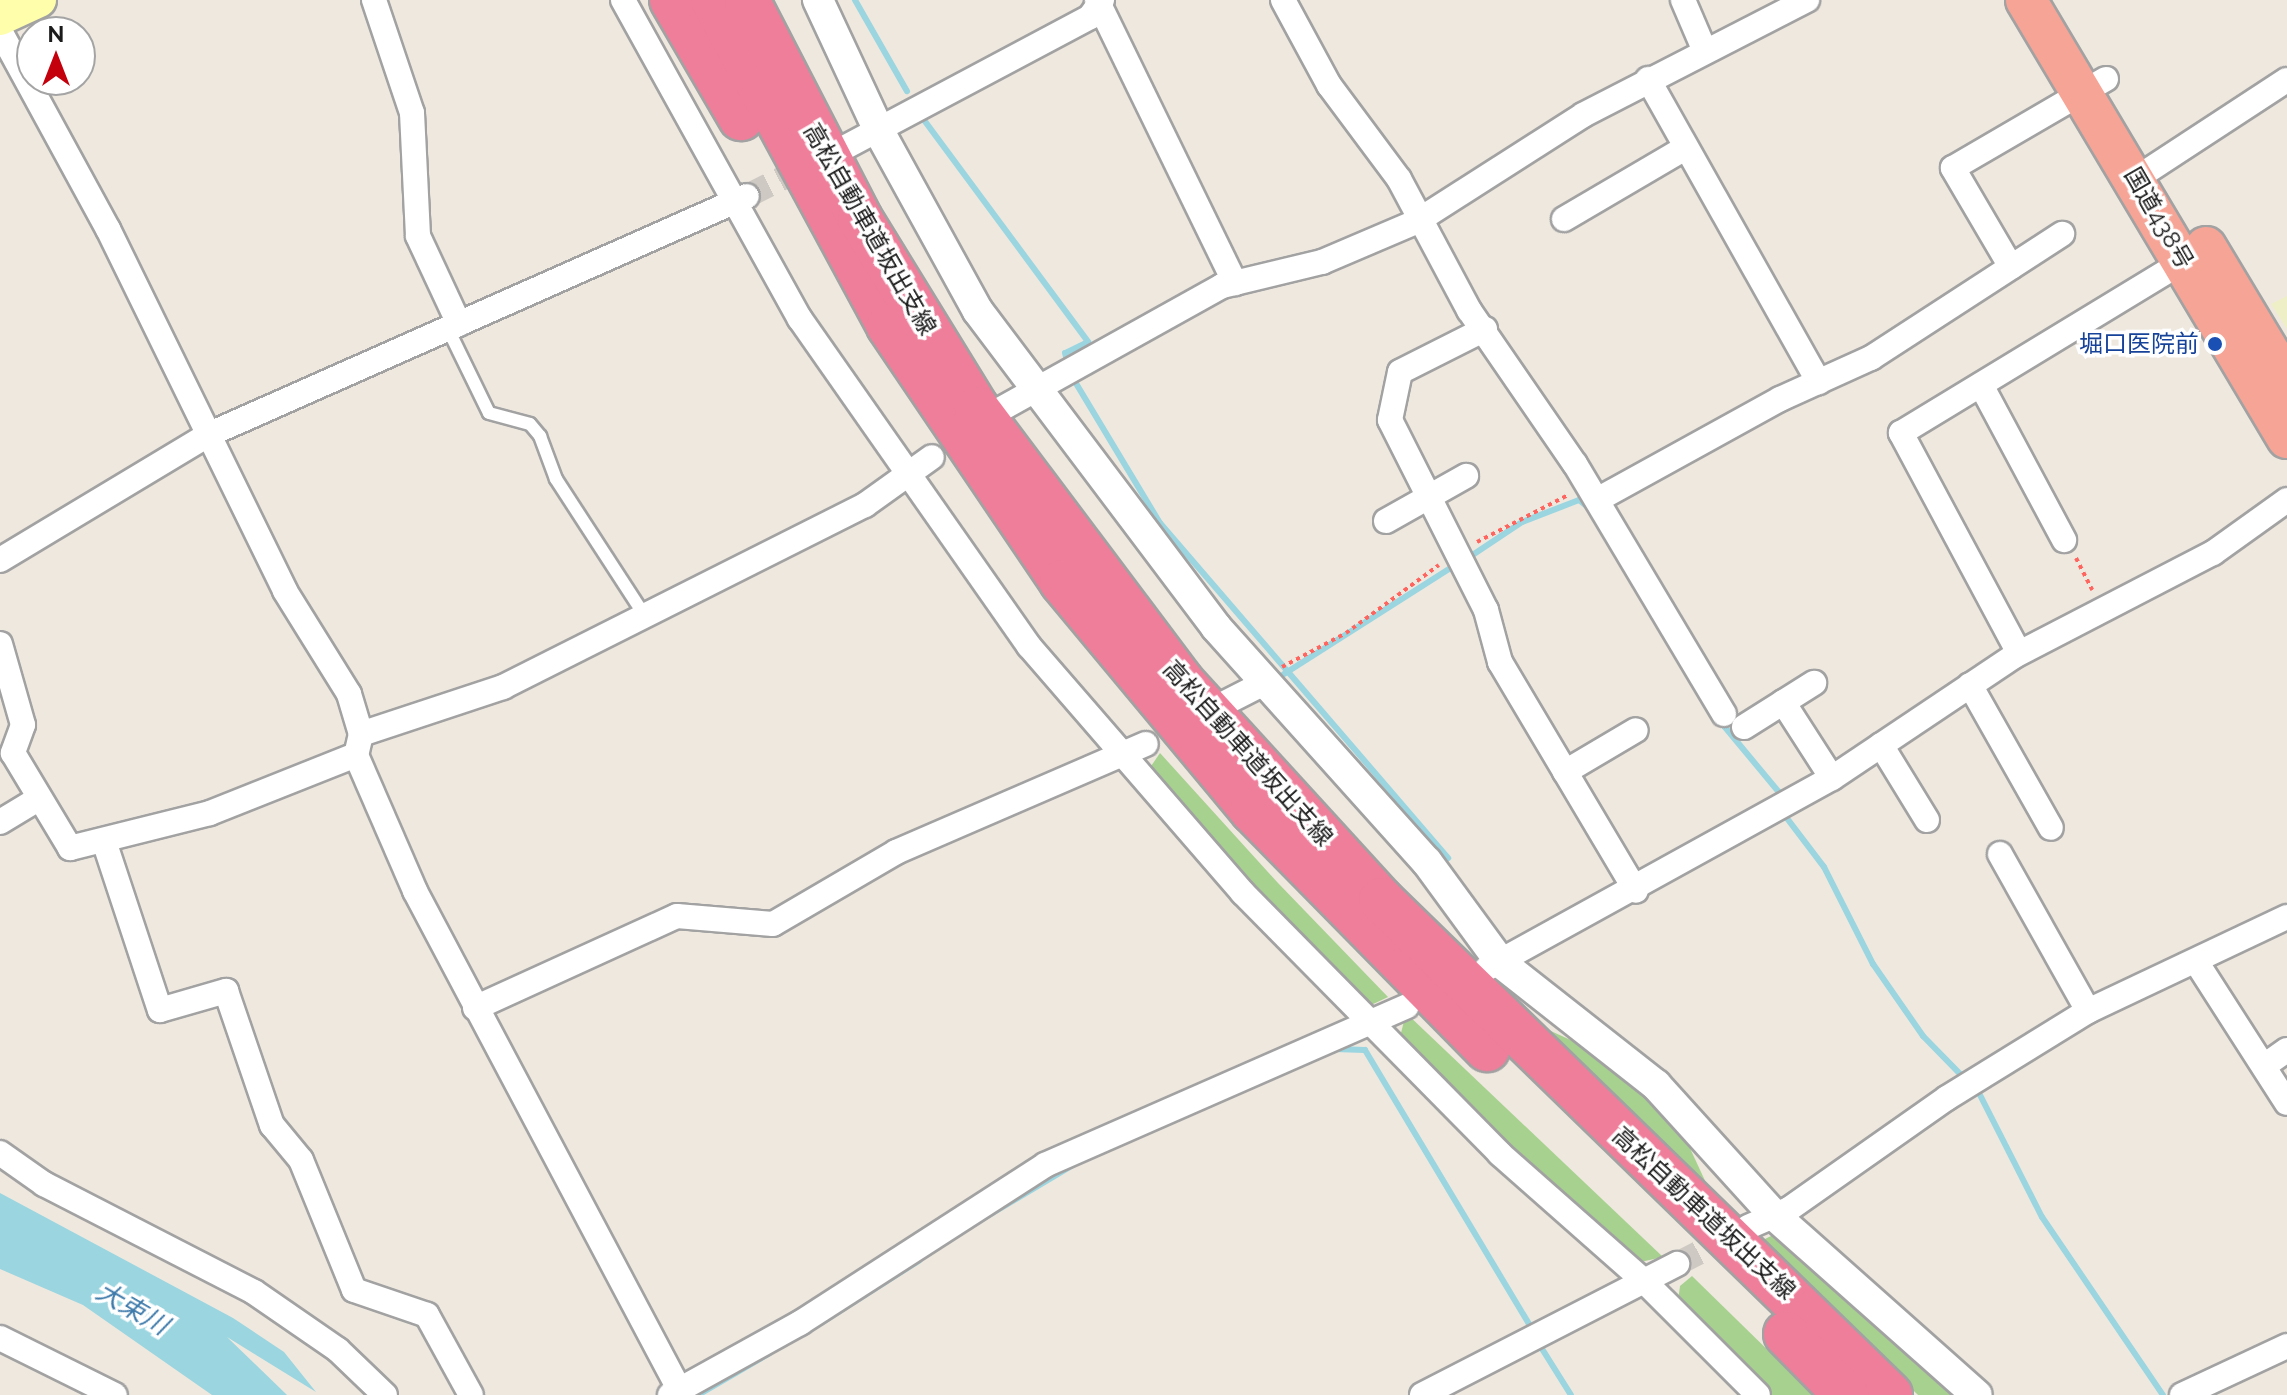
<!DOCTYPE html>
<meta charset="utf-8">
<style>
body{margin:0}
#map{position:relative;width:2287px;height:1395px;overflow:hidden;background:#eee8df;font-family:Raleway,"Noto Sans JP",sans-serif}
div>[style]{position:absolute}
.farmland>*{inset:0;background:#efefc7}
.forest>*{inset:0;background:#a7d18f}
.water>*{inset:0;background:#9ad5e0}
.stream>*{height:6px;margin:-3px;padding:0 3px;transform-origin:3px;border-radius:3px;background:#9ad5e0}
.minor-tunnel>*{height:24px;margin-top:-12px;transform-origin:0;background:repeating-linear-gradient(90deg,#cec9c2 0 24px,transparent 0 36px)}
.path>*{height:4px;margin-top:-2px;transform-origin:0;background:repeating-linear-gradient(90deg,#ff645e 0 4px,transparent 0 8px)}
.roads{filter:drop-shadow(2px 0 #a2a2a2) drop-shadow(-2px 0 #a2a2a2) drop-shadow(0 2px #a2a2a2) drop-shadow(0 -2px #a2a2a2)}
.service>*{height:12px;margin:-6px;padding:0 6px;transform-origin:6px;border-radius:6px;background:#fff}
.minor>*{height:24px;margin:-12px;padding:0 12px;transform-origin:12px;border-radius:12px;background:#fff}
.tertiary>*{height:30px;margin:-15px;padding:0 15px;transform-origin:15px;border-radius:15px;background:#fff}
.secondary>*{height:34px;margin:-17px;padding:0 17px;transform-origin:17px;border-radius:17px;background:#fffeab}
.trunk>*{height:40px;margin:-20px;padding:0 20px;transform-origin:20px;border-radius:20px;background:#f6a496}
.motorway>*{height:44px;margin:-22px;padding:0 22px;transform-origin:22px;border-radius:22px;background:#ee7e9a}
.dots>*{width:22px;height:22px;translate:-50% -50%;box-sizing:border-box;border:4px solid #fff;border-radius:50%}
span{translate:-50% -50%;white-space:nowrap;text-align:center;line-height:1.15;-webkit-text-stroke:7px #fff;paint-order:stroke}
.street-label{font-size:24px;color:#1b1b1b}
.transit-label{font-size:24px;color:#164399}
.right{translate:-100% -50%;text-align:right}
.water-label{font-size:26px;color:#3e7aaa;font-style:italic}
.north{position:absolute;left:16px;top:16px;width:80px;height:80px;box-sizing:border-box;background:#fff;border:2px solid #a4a4a4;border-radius:50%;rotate:0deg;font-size:22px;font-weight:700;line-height:32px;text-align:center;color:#1b1b1b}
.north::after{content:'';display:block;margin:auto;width:28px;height:36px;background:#c5000d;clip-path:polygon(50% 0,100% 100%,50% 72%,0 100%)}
</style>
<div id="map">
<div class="farmland">
<i style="clip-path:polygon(2287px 296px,2287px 329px,2271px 304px)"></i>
</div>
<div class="forest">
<i style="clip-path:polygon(1160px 753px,1278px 883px,1388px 997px,1369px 1006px,1145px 775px)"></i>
<i style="clip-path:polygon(1406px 1013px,1663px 1257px,1636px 1263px,1625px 1256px,1399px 1041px)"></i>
<i style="clip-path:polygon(1531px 1022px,1597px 1052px,1647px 1094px,1682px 1131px,1707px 1185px)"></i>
<i style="clip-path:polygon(1773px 1235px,1783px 1239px,1959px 1395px,1918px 1395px,1761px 1241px)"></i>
<i style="clip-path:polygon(1692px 1276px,1780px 1362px,1813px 1395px,1770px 1395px,1678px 1301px,1680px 1286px)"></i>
</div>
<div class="water">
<i style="clip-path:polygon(0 1193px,233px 1318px,284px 1352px,316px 1392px,227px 1337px,287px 1395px,212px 1395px,83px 1305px,0 1269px)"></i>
</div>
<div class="stream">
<i style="left:855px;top:0;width:105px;rotate:60.3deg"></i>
<i style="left:924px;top:120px;width:276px;rotate:53.5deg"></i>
<i style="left:1088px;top:342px;width:25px;rotate:154deg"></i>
<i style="left:1065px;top:353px;width:11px;rotate:75deg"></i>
<i style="left:1071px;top:375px;width:173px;rotate:59deg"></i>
<i style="left:1160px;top:523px;width:442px;rotate:49.3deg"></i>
<i style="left:1465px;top:560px;width:69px;rotate:-33.7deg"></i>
<i style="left:1522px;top:522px;width:61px;rotate:-21.1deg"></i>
<i style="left:1579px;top:500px;width:11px;rotate:38deg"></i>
<i style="left:1284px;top:674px;width:203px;rotate:-32.5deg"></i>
<i style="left:1719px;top:720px;width:100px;rotate:50.3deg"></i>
<i style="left:1786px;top:817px;width:63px;rotate:52.8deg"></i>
<i style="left:1824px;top:867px;width:109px;rotate:63.2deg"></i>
<i style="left:1873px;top:964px;width:88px;rotate:55.2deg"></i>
<i style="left:1923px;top:1036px;width:60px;rotate:45.7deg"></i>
<i style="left:1335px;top:1049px;width:30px;rotate:2deg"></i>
<i style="left:1365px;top:1050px;width:323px;rotate:59.1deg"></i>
<i style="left:1978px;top:1091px;width:141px;rotate:63.1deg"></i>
<i style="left:2042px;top:1217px;width:215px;rotate:55.8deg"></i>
<i style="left:979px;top:1221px;width:109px;rotate:-30.8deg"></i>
<i style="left:821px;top:1323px;width:117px;rotate:-32.5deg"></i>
<i style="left:1539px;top:1344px;width:60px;rotate:57.9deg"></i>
<i style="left:698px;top:1395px;width:83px;rotate:-30.3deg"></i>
</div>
<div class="minor-tunnel">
<i style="left:747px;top:196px;width:74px;rotate:-26.6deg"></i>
<i style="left:1677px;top:1264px;width:65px;rotate:-27.3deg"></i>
</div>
<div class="path">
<i style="left:1477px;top:542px;width:102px;rotate:-27.3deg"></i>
<i style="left:2076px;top:558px;width:36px;rotate:63deg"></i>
<i style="left:1282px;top:667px;width:72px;rotate:-28deg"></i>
<i style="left:1346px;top:633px;width:115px;rotate:-36.2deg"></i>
</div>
<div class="roads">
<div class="service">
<i style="left:448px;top:329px;width:93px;rotate:64deg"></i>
<i style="left:489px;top:413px;width:42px;rotate:15deg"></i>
<i style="left:530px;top:424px;width:16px;rotate:50deg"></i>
<i style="left:540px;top:436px;width:46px;rotate:69.6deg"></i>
<i style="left:556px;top:479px;width:160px;rotate:57deg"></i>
</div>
<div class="minor">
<i style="left:374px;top:0;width:119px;rotate:71.4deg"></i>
<i style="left:412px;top:113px;width:123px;rotate:87.2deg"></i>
<i style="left:418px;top:236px;width:97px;rotate:65deg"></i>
<i style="left:623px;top:0;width:365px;rotate:61deg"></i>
<i style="left:800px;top:319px;width:399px;rotate:55deg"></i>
<i style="left:1029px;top:646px;width:327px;rotate:49.1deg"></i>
<i style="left:1243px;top:893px;width:366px;rotate:45.4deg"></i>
<i style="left:1500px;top:1154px;width:192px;rotate:41.4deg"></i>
<i style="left:1644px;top:1281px;width:161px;rotate:45deg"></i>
<i style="left:1097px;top:0;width:315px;rotate:64deg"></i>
<i style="left:1283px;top:0;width:97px;rotate:61.6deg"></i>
<i style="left:1329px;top:85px;width:117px;rotate:53.3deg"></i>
<i style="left:1399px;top:179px;width:149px;rotate:61.9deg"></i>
<i style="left:1469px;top:310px;width:187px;rotate:55.5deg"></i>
<i style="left:1575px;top:464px;width:291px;rotate:59.2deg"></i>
<i style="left:1683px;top:0;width:53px;rotate:66.8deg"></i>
<i style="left:0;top:31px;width:226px;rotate:61.4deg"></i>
<i style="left:108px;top:229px;width:403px;rotate:63.9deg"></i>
<i style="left:285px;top:591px;width:121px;rotate:58.1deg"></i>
<i style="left:349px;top:694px;width:42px;rotate:73.3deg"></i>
<i style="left:361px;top:734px;width:22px;rotate:103deg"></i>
<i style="left:356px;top:755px;width:148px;rotate:66.5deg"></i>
<i style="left:415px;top:891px;width:564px;rotate:62.07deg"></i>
<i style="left:1648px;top:79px;width:348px;rotate:60.6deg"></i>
<i style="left:840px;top:150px;width:283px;rotate:-28deg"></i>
<i style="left:1090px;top:17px;width:21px;rotate:-55deg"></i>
<i style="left:2137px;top:178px;width:179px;rotate:-33.2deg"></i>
<i style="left:1564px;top:219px;width:140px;rotate:-30.4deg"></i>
<i style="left:2011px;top:267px;width:115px;rotate:-120.4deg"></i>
<i style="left:1953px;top:168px;width:177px;rotate:-30.2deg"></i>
<i style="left:1485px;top:329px;width:95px;rotate:153.2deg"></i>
<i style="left:1400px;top:372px;width:49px;rotate:101.8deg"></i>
<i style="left:1390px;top:420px;width:213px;rotate:63.2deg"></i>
<i style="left:1486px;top:610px;width:54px;rotate:74.9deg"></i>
<i style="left:1500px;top:662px;width:266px;rotate:59.3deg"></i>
<i style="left:1981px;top:385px;width:176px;rotate:61.8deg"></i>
<i style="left:1003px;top:408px;width:251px;rotate:-29.1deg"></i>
<i style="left:1222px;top:286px;width:103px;rotate:-13.5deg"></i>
<i style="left:1322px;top:262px;width:102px;rotate:-23.1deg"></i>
<i style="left:1416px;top:222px;width:198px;rotate:-32.6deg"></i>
<i style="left:1583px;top:115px;width:252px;rotate:-27.2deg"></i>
<i style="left:1597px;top:500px;width:209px;rotate:-28.9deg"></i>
<i style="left:1780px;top:399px;width:100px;rotate:-24.3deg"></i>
<i style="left:1871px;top:358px;width:228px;rotate:-33deg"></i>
<i style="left:1386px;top:521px;width:92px;rotate:-29.4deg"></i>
<i style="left:0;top:560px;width:245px;rotate:-31deg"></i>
<i style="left:210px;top:434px;width:587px;rotate:-23.9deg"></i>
<i style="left:0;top:644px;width:84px;rotate:74.1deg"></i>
<i style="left:23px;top:725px;width:30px;rotate:110deg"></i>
<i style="left:13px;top:753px;width:111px;rotate:59deg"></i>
<i style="left:70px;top:848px;width:144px;rotate:-14deg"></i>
<i style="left:210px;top:813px;width:157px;rotate:-21.7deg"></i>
<i style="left:2019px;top:653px;width:250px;rotate:-118.2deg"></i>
<i style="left:1901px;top:433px;width:339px;rotate:-31.3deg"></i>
<i style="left:1970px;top:685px;width:164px;rotate:60.5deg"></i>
<i style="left:1783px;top:702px;width:90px;rotate:57.2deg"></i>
<i style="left:1225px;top:703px;width:44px;rotate:-27.1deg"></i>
<i style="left:1744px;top:727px;width:83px;rotate:-32.2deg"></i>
<i style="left:361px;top:734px;width:150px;rotate:-18.3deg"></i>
<i style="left:503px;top:687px;width:405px;rotate:-26.7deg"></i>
<i style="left:865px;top:505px;width:82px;rotate:-35.6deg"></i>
<i style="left:1881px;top:745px;width:88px;rotate:58.5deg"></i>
<i style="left:1565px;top:772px;width:82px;rotate:-30.6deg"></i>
<i style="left:0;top:822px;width:44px;rotate:-31.2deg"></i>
<i style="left:105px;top:844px;width:175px;rotate:71.7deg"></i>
<i style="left:160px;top:1010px;width:69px;rotate:-16.1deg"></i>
<i style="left:226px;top:991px;width:142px;rotate:71.1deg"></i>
<i style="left:272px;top:1125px;width:45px;rotate:50.4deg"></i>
<i style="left:301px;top:1160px;width:140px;rotate:67.8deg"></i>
<i style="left:354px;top:1290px;width:77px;rotate:18.9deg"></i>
<i style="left:427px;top:1315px;width:91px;rotate:61.2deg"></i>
<i style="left:2000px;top:854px;width:180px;rotate:60.7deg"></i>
<i style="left:2197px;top:963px;width:166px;rotate:57.3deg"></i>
<i style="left:1486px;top:969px;width:395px;rotate:-28.9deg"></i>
<i style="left:1832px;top:778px;width:219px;rotate:-33.8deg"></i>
<i style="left:2014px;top:656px;width:224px;rotate:-27.4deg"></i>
<i style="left:2213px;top:553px;width:91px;rotate:-35.6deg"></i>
<i style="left:475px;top:1008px;width:222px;rotate:-24.5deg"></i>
<i style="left:677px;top:916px;width:96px;rotate:4.8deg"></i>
<i style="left:773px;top:924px;width:143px;rotate:-30.3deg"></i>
<i style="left:896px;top:852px;width:272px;rotate:-23.4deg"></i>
<i style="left:2264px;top:1066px;width:28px;rotate:-35deg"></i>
<i style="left:0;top:1153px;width:54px;rotate:35.2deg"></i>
<i style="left:44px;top:1184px;width:236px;rotate:27.2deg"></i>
<i style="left:254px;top:1292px;width:102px;rotate:34.6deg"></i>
<i style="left:338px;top:1350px;width:65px;rotate:43.8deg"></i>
<i style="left:1748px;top:1227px;width:45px;rotate:-23.7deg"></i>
<i style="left:1789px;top:1209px;width:193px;rotate:-35.1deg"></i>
<i style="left:1947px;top:1098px;width:166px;rotate:-31.7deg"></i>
<i style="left:2088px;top:1011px;width:220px;rotate:-25.3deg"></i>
<i style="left:0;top:1338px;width:128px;rotate:26.4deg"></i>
<i style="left:670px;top:1395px;width:149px;rotate:-29deg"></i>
<i style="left:800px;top:1323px;width:292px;rotate:-32.8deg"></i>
<i style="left:1045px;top:1165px;width:395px;rotate:-23.7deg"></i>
<i style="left:1422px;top:1395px;width:287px;rotate:-27.2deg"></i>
<i style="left:2182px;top:1395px;width:116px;rotate:-25deg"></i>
</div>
<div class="tertiary">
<i style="left:818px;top:0;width:147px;rotate:65deg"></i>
<i style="left:880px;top:133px;width:203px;rotate:61.2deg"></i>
<i style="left:978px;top:311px;width:396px;rotate:53deg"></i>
<i style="left:1216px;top:627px;width:316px;rotate:48.1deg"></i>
<i style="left:1427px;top:862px;width:125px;rotate:53.8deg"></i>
<i style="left:1501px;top:963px;width:197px;rotate:38.2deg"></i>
<i style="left:1656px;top:1085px;width:176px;rotate:47.8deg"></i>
<i style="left:1774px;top:1215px;width:271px;rotate:41.6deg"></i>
</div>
<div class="secondary">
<i style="left:0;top:18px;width:43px;rotate:-24.8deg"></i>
</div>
<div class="trunk">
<i style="left:2026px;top:0;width:510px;rotate:59.21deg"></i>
<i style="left:2206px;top:247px;width:157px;rotate:59deg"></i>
</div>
<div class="motorway">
<i style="left:672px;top:0;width:137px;rotate:59.7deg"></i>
<i style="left:713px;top:0;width:370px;rotate:61.6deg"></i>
<i style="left:889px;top:326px;width:309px;rotate:55.9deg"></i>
<i style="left:1062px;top:582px;width:298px;rotate:50.2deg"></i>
<i style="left:1253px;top:811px;width:334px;rotate:45.5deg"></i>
<i style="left:747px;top:0;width:246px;rotate:62.7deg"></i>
<i style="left:860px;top:219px;width:223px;rotate:58.4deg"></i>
<i style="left:977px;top:409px;width:340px;rotate:53.1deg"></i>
<i style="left:1181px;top:681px;width:297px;rotate:47.6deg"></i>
<i style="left:1381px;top:900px;width:710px;rotate:44.2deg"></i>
<i style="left:1786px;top:1334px;width:86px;rotate:45.5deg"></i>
</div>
</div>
<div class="dots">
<i style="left:2215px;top:344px;background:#1a4fb4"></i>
</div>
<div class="street-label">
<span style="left:2159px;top:218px;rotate:60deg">国道438号</span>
<span style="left:870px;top:229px;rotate:60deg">高松自動車道坂出支線</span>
<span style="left:1248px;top:753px;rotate:48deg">高松自動車道坂出支線</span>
<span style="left:1704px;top:1213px;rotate:43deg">高松自動車道坂出支線</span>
</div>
<div class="transit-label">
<span class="right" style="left:2199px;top:344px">堀口医院前</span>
</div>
<div class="water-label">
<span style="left:132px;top:1309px;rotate:30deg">大束川</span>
</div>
<div class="north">N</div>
</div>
